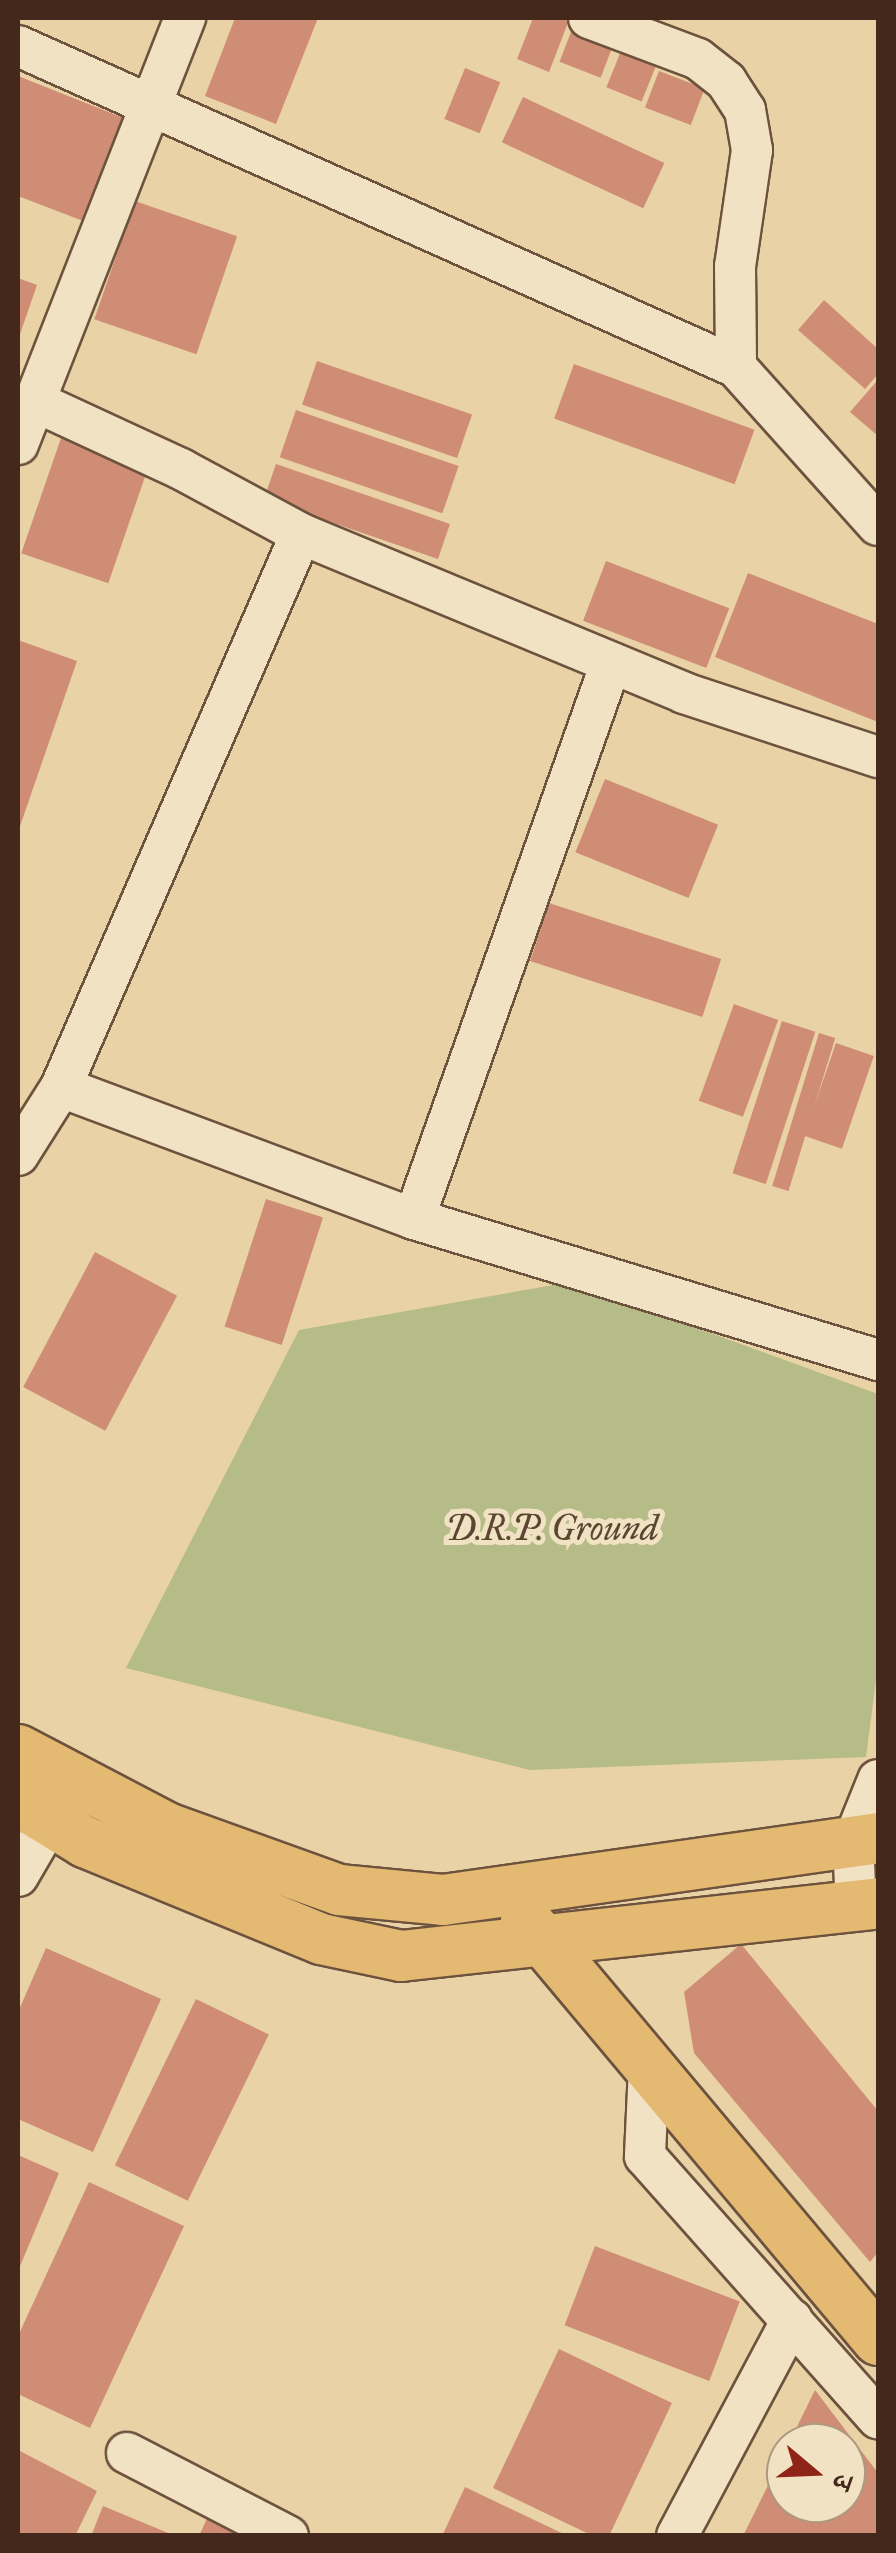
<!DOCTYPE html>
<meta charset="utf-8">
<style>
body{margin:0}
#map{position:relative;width:896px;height:2553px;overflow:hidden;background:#e9d2a5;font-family:"IM FELL Great Primer","Noto Serif Devanagari",serif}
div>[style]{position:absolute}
.green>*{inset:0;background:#b5bc87}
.building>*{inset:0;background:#cf8d75;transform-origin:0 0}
.roads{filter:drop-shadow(2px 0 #6d523e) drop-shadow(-2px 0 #6d523e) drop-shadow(0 2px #6d523e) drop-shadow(0 -2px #6d523e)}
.minor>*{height:40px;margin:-20px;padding:0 20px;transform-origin:20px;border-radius:20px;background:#f1e2c4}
.major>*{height:50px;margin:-25px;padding:0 25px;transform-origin:25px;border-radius:25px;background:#e4b972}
span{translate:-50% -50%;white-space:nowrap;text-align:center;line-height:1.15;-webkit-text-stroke:10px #f1e2c4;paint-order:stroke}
.park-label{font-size:35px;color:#5b4631;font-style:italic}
.frame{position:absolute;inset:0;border:20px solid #44281b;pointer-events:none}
.north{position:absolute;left:766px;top:2423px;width:100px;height:100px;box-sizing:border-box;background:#f1e2c4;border:2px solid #ac9880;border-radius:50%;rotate:109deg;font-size:28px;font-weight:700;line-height:40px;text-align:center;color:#44281b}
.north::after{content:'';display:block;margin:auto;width:35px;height:45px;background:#8f2418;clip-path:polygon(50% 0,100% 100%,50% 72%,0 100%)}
</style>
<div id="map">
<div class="green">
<i style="clip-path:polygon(570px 1282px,878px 1394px,878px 1664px,866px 1757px,530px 1770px,126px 1668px,299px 1330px)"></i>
</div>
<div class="building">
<i style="clip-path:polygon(235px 18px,318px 18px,276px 124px,205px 96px)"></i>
<i style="clip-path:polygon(533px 18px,569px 20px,549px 72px,517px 59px)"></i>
<i style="left:571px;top:32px;width:44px;height:32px;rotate:21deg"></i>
<i style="left:621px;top:51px;width:38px;height:39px;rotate:22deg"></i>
<i style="left:465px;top:68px;width:38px;height:55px;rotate:22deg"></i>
<i style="left:659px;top:71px;width:49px;height:39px;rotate:21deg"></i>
<i style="clip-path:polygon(18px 76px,131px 121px,91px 224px,18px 196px)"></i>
<i style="left:523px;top:97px;width:156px;height:50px;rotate:25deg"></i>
<i style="left:135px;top:201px;width:108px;height:125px;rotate:19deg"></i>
<i style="clip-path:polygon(18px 278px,37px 285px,18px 340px)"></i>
<i style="clip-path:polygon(824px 300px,878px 349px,878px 374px,865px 389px,798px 330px)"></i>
<i style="left:317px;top:361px;width:164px;height:46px;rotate:19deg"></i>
<i style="left:574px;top:364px;width:192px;height:58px;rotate:20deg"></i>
<i style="clip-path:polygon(876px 382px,878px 384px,878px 436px,850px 412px)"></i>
<i style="left:296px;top:410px;width:172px;height:50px;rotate:19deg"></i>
<i style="left:61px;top:438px;width:92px;height:122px;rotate:19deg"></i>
<i style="left:276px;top:464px;width:184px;height:37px;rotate:19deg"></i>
<i style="left:606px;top:561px;width:132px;height:64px;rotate:21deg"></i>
<i style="clip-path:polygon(748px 573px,878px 624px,878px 722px,715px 657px)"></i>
<i style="clip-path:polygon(18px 640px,77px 661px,18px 832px)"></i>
<i style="left:605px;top:779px;width:122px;height:79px;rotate:22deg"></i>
<i style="left:549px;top:903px;width:181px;height:61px;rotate:18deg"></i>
<i style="left:734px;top:1004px;width:47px;height:103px;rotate:20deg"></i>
<i style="left:782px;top:1021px;width:35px;height:160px;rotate:18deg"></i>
<i style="left:819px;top:1033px;width:17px;height:160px;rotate:17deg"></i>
<i style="left:836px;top:1043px;width:40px;height:98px;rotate:19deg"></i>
<i style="left:266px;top:1199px;width:60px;height:134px;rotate:18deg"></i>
<i style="left:95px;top:1252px;width:93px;height:153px;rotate:28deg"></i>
<i style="clip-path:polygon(741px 1944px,878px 2111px,878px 2252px,870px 2262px,694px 2053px,684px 1992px)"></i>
<i style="clip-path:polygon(46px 1948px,161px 1999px,93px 2152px,18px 2119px,18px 2012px)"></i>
<i style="left:196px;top:1999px;width:81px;height:185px;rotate:26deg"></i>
<i style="clip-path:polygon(18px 2155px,59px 2173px,18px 2271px)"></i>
<i style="clip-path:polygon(89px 2182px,184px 2226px,90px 2428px,18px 2394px,18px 2336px)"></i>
<i style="left:595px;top:2246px;width:155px;height:85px;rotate:21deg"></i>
<i style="clip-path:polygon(559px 2349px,672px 2403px,609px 2536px,593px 2536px,493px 2488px)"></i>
<i style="clip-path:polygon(815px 2390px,878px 2473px,878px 2536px,743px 2536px,786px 2449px,786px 2503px,846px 2503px,846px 2443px,789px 2443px)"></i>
<i style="clip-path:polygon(18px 2450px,97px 2491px,75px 2536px,18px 2536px)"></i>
<i style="clip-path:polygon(465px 2487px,568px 2536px,442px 2536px)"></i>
<i style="clip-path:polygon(103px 2506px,173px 2535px,173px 2536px,91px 2536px)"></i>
<i style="clip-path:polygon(209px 2514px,257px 2536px,199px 2536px)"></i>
</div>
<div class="roads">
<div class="minor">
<i style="left:589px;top:18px;width:116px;rotate:20.6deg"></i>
<i style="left:698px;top:59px;width:36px;rotate:38deg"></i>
<i style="left:726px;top:81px;width:35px;rotate:57deg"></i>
<i style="left:745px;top:110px;width:41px;rotate:80.1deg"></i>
<i style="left:752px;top:150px;width:117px;rotate:98.3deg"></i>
<i style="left:735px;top:266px;width:101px;rotate:89.4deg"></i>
<i style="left:736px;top:367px;width:212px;rotate:48.1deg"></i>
<i style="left:18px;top:46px;width:786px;rotate:24.09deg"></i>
<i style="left:34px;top:401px;width:162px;rotate:24.8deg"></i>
<i style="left:181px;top:469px;width:136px;rotate:28.4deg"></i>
<i style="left:18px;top:444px;width:458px;rotate:-68.6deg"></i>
<i style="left:61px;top:1087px;width:377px;rotate:20.5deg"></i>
<i style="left:414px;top:1219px;width:485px;rotate:16.9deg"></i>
<i style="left:18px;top:1155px;width:80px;rotate:-57.7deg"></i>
<i style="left:61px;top:1087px;width:603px;rotate:-66.54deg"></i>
<i style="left:301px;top:534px;width:415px;rotate:22.5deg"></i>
<i style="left:684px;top:693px;width:204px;rotate:18.3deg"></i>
<i style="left:414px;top:1219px;width:590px;rotate:-70.49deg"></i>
<i style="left:18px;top:1876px;width:64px;rotate:-59.8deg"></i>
<i style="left:856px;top:1906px;width:64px;rotate:-92.7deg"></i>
<i style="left:853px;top:1842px;width:67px;rotate:-68deg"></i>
<i style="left:649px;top:2067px;width:89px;rotate:92.6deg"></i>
<i style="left:645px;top:2156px;width:351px;rotate:48.4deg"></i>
<i style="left:127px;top:2453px;width:181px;rotate:27.3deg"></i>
<i style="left:677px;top:2536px;width:245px;rotate:-62deg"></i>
</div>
<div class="major">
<i style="left:18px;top:1750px;width:168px;rotate:27.6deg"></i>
<i style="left:167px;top:1828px;width:183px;rotate:19.8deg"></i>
<i style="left:339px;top:1890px;width:104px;rotate:5.5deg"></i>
<i style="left:443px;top:1900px;width:439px;rotate:-8.1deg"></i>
<i style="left:18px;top:1801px;width:79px;rotate:31.5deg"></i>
<i style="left:85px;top:1842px;width:255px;rotate:22.3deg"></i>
<i style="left:321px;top:1939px;width:82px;rotate:12deg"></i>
<i style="left:401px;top:1956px;width:480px;rotate:-6.3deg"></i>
<i style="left:526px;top:1920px;width:548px;rotate:50.03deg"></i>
</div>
</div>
<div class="park-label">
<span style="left:552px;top:1529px">D.R.P. Ground</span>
</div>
<div class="frame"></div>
<div class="north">उ</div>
</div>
